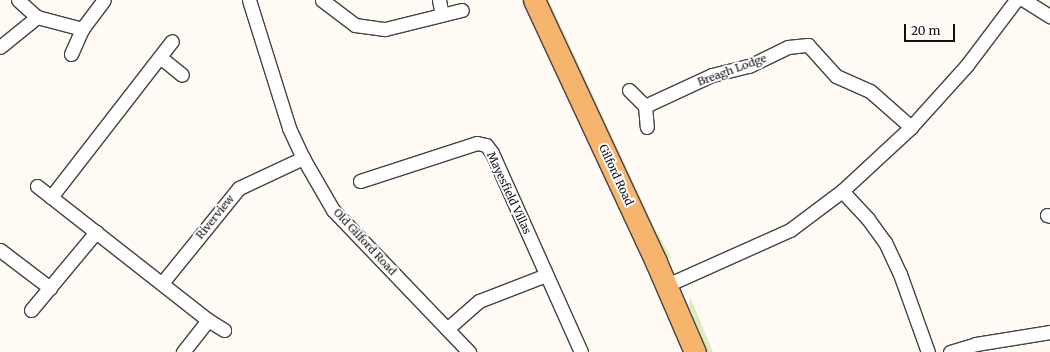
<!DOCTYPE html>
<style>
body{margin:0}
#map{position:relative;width:1050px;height:352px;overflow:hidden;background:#fffaf4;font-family:Merriweather,serif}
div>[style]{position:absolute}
.green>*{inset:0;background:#dfeabd}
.roads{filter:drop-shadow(1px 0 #434343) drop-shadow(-1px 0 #434343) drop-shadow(0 1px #434343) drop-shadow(0 -1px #434343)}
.minor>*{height:13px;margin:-6.5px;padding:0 6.5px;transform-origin:6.5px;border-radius:6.5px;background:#fff}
.primary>*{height:21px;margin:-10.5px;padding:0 10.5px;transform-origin:10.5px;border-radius:10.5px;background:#f6b46d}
span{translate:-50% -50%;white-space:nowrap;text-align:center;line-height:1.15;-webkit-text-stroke:4px #fff;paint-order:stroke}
.street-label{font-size:11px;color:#101010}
.scale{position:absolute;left:904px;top:24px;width:51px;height:18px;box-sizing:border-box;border:2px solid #101010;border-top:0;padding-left:5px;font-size:12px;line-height:14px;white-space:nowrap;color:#101010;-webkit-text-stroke:3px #fff;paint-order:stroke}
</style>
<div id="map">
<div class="green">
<i style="clip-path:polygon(546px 0,549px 0,655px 229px,672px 259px,667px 258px,651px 229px)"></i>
<i style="clip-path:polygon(690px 297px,713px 352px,708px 352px,689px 306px)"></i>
</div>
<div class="roads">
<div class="minor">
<i style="left:18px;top:0;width:25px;rotate:42deg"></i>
<i style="left:37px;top:17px;width:47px;rotate:14.9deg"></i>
<i style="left:249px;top:0;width:134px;rotate:72.6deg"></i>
<i style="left:289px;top:128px;width:33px;rotate:65deg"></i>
<i style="left:303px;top:158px;width:60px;rotate:60deg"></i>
<i style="left:333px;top:210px;width:197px;rotate:46.2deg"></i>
<i style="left:322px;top:0;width:41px;rotate:37.1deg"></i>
<i style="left:355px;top:25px;width:30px;rotate:8deg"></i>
<i style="left:385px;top:29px;width:79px;rotate:-13.9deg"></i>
<i style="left:439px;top:0;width:15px;rotate:79deg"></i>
<i style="left:1024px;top:0;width:31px;rotate:32deg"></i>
<i style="left:0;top:47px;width:48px;rotate:-39deg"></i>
<i style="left:71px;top:54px;width:27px;rotate:-66deg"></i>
<i style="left:82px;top:29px;width:36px;rotate:-53deg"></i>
<i style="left:160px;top:57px;width:28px;rotate:39deg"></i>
<i style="left:629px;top:90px;width:23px;rotate:45deg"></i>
<i style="left:645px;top:106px;width:21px;rotate:85deg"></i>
<i style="left:645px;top:106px;width:74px;rotate:-24.8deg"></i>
<i style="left:712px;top:75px;width:38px;rotate:-14deg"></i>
<i style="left:749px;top:66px;width:43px;rotate:-26deg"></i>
<i style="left:788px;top:47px;width:20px;rotate:-6deg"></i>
<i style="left:808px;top:45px;width:42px;rotate:47.9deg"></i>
<i style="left:836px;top:76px;width:37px;rotate:24deg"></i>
<i style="left:870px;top:91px;width:55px;rotate:41.3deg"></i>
<i style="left:360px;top:181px;width:123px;rotate:-18deg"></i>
<i style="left:477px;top:143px;width:9px;rotate:13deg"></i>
<i style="left:486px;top:145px;width:10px;rotate:53deg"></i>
<i style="left:492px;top:153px;width:218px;rotate:65.9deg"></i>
<i style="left:37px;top:186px;width:217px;rotate:38.1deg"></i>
<i style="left:208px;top:320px;width:41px;rotate:128deg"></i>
<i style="left:842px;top:191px;width:38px;rotate:47deg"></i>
<i style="left:868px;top:219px;width:29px;rotate:54deg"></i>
<i style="left:885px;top:242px;width:35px;rotate:65deg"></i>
<i style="left:900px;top:274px;width:83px;rotate:70.3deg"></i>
<i style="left:51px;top:197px;width:197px;rotate:-52.2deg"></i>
<i style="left:1047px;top:215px;width:3px;rotate:18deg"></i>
<i style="left:0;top:250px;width:63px;rotate:37.2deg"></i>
<i style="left:162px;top:283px;width:122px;rotate:-51deg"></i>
<i style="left:239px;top:188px;width:71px;rotate:-25.1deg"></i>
<i style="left:667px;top:285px;width:135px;rotate:-24.1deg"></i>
<i style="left:790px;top:230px;width:65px;rotate:-36.9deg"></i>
<i style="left:842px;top:191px;width:94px;rotate:-42.8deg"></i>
<i style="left:911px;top:127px;width:84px;rotate:-47.9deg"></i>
<i style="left:967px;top:65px;width:81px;rotate:-53deg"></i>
<i style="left:31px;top:310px;width:102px;rotate:-50.2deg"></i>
<i style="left:208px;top:320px;width:19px;rotate:32deg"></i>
<i style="left:447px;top:329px;width:43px;rotate:-41.2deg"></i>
<i style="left:479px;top:301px;width:72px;rotate:-21.2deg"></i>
<i style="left:950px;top:352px;width:27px;rotate:-17deg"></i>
<i style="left:976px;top:344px;width:75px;rotate:-9.2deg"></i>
</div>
<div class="primary">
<i style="left:534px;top:0;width:289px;rotate:65deg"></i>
<i style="left:656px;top:262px;width:98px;rotate:66.6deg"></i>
</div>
</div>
<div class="street-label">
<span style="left:732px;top:70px;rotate:-20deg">Breagh Lodge</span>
<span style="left:616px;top:175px;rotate:65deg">Gilford Road</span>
<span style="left:509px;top:193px;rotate:65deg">Mayesfield Villas</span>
<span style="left:215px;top:217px;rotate:-51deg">Riverview</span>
<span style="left:365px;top:242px;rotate:47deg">Old Gilford Road</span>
</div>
<div class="scale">20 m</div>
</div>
